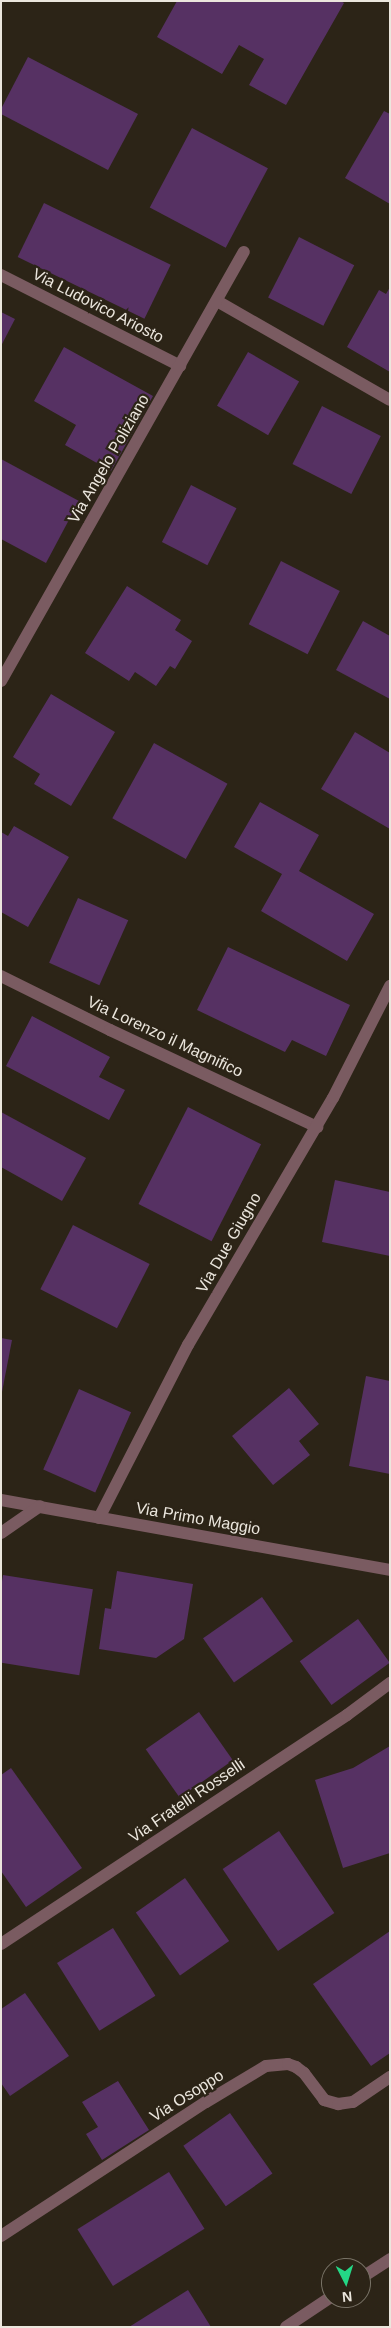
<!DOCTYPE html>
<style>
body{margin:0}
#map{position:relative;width:391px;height:2328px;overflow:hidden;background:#2c2417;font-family:Arial,sans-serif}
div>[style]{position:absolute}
.building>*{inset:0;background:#563163;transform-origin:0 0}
.minor>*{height:12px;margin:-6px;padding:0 6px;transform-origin:6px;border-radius:6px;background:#7a5b61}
span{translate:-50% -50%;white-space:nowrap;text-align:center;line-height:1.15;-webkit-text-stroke:4.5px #2c2417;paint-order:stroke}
.street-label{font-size:16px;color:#ebe6dd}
.frame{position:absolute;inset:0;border:2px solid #ebe6dd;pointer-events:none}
.north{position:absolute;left:321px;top:2258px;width:50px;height:50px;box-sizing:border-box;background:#2c2417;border:1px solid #787266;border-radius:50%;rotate:175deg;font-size:14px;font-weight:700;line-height:20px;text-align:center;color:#ebe6dd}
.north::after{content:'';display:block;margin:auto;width:18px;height:22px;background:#24d886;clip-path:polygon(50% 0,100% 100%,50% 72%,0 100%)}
</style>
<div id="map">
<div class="building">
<i style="clip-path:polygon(177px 1px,341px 1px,344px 3px,286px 105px,249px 85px,264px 59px,239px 45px,222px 74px,157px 37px)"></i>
<i style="clip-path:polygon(28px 57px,138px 114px,108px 170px,1px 114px,1px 109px)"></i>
<i style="clip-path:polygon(384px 111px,390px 114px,390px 204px,345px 178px)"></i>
<i style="left:192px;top:128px;width:86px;height:90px;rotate:28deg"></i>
<i style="left:44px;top:203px;width:141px;height:60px;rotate:26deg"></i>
<i style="left:299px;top:237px;width:62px;height:68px;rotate:27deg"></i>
<i style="clip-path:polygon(390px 287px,390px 372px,347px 347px,379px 290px,386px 294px)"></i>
<i style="clip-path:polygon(1px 312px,15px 319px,1px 346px)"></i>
<i style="clip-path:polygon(64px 347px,153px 396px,111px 471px,65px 445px,76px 425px,34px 401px)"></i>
<i style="left:248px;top:352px;width:59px;height:62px;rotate:30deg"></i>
<i style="left:322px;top:406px;width:66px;height:65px;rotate:27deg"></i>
<i style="clip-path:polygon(1px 459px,79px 501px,46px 563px,1px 539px)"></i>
<i style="left:191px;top:485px;width:51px;height:64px;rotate:27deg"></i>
<i style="left:281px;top:561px;width:66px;height:71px;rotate:27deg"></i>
<i style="clip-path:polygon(127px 586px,181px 620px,175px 630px,192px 641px,175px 669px,170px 666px,156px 686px,135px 672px,129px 681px,85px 653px)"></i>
<i style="clip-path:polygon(363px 621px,390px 636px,390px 699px,336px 670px)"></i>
<i style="clip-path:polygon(51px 694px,115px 732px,71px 806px,34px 784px,40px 774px,13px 757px)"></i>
<i style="clip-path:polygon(355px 732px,390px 753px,390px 829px,321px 789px)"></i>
<i style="left:154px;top:743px;width:84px;height:86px;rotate:29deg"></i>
<i style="clip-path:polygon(260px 802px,319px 835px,299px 871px,374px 914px,347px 961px,261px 911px,282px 874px,234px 847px)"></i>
<i style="clip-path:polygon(14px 826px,69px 857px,28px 927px,1px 912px,1px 832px,8px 836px)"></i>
<i style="left:78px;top:898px;width:55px;height:71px;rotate:24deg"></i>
<i style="clip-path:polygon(228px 947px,350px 1005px,326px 1056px,292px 1040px,285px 1052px,197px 1010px)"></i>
<i style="clip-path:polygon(32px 1016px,110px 1057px,99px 1077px,125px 1090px,109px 1120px,6px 1066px)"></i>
<i style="left:188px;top:1107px;width:82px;height:109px;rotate:27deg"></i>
<i style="clip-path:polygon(1px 1112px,86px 1158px,62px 1201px,1px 1167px)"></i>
<i style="clip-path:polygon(335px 1180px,390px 1192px,390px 1256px,322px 1242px)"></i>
<i style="left:73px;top:1225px;width:86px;height:72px;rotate:27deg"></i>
<i style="clip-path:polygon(1px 1338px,12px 1340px,2px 1392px,1px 1392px)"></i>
<i style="clip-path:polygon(366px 1376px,390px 1381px,390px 1474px,349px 1466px)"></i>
<i style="clip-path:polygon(289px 1388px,319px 1424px,299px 1441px,310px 1455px,273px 1485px,232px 1436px)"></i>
<i style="left:79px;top:1389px;width:57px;height:88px;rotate:24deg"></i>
<i style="clip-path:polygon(117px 1571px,193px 1584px,184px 1639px,156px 1658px,99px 1649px,105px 1608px,111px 1609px)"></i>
<i style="left:3px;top:1575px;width:91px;height:87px;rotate:9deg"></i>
<i style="left:262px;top:1597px;width:54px;height:72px;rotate:55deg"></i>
<i style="left:358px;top:1619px;width:54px;height:72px;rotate:54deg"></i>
<i style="left:199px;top:1712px;width:59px;height:65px;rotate:55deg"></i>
<i style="clip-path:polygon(390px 1746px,390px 1853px,343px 1868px,315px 1780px,353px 1768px)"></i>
<i style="clip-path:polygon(11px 1768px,82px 1868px,26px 1907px,1px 1871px,1px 1775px)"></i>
<i style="left:279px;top:1831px;width:99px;height:68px;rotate:56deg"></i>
<i style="left:185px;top:1878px;width:77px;height:60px;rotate:55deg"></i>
<i style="left:113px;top:1928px;width:80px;height:66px;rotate:58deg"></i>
<i style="clip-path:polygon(390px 1931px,390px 2053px,371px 2066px,313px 1984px)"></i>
<i style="clip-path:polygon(25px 1993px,69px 2056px,10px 2096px,1px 2083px,1px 2009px)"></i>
<i style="clip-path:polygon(118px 2081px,149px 2130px,102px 2160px,86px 2134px,98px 2127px,82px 2102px)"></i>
<i style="left:230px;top:2113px;width:74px;height:57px;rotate:55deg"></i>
<i style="left:169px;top:2172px;width:67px;height:108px;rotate:58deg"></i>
<i style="clip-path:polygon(188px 2290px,211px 2327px,129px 2327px)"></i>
</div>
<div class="minor">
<i style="left:1px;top:275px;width:201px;rotate:26.9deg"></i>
<i style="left:217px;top:301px;width:199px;rotate:29.8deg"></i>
<i style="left:1px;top:681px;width:493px;rotate:-60.5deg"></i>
<i style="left:1px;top:976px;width:122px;rotate:26.4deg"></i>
<i style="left:110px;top:1030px;width:229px;rotate:25.1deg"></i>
<i style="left:1px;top:1500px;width:395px;rotate:10.2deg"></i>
<i style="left:99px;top:1518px;width:195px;rotate:-62.8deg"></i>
<i style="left:188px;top:1345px;width:286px;rotate:-59.6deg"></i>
<i style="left:333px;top:1098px;width:126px;rotate:-63deg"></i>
<i style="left:1px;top:1533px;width:47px;rotate:-34.7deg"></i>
<i style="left:1px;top:1944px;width:415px;rotate:-33.5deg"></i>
<i style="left:347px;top:1715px;width:54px;rotate:-36.7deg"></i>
<i style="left:1px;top:2236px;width:245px;rotate:-33.2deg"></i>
<i style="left:206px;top:2102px;width:70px;rotate:-31deg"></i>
<i style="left:266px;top:2066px;width:22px;rotate:-5deg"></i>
<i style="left:288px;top:2064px;width:9px;rotate:21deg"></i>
<i style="left:296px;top:2067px;width:10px;rotate:37deg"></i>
<i style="left:304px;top:2073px;width:34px;rotate:53deg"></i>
<i style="left:324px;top:2100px;width:15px;rotate:16deg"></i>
<i style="left:338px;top:2104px;width:15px;rotate:-8deg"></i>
<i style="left:353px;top:2102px;width:45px;rotate:-34deg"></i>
<i style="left:361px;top:2278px;width:35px;rotate:-33deg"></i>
<i style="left:286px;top:2327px;width:54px;rotate:-33.7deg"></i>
</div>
<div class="street-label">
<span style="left:98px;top:306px;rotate:27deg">Via Ludovico Ariosto</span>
<span style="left:109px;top:459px;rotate:-60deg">Via Angelo Poliziano</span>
<span style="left:165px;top:1037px;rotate:25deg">Via Lorenzo il Magnifico</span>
<span style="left:229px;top:1243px;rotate:-60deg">Via Due Giugno</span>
<span style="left:198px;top:1519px;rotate:10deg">Via Primo Maggio</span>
<span style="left:187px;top:1801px;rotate:-34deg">Via Fratelli Rosselli</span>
<span style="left:187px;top:2096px;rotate:-32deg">Via Osoppo</span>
</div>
<div class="frame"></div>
<div class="north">N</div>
</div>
